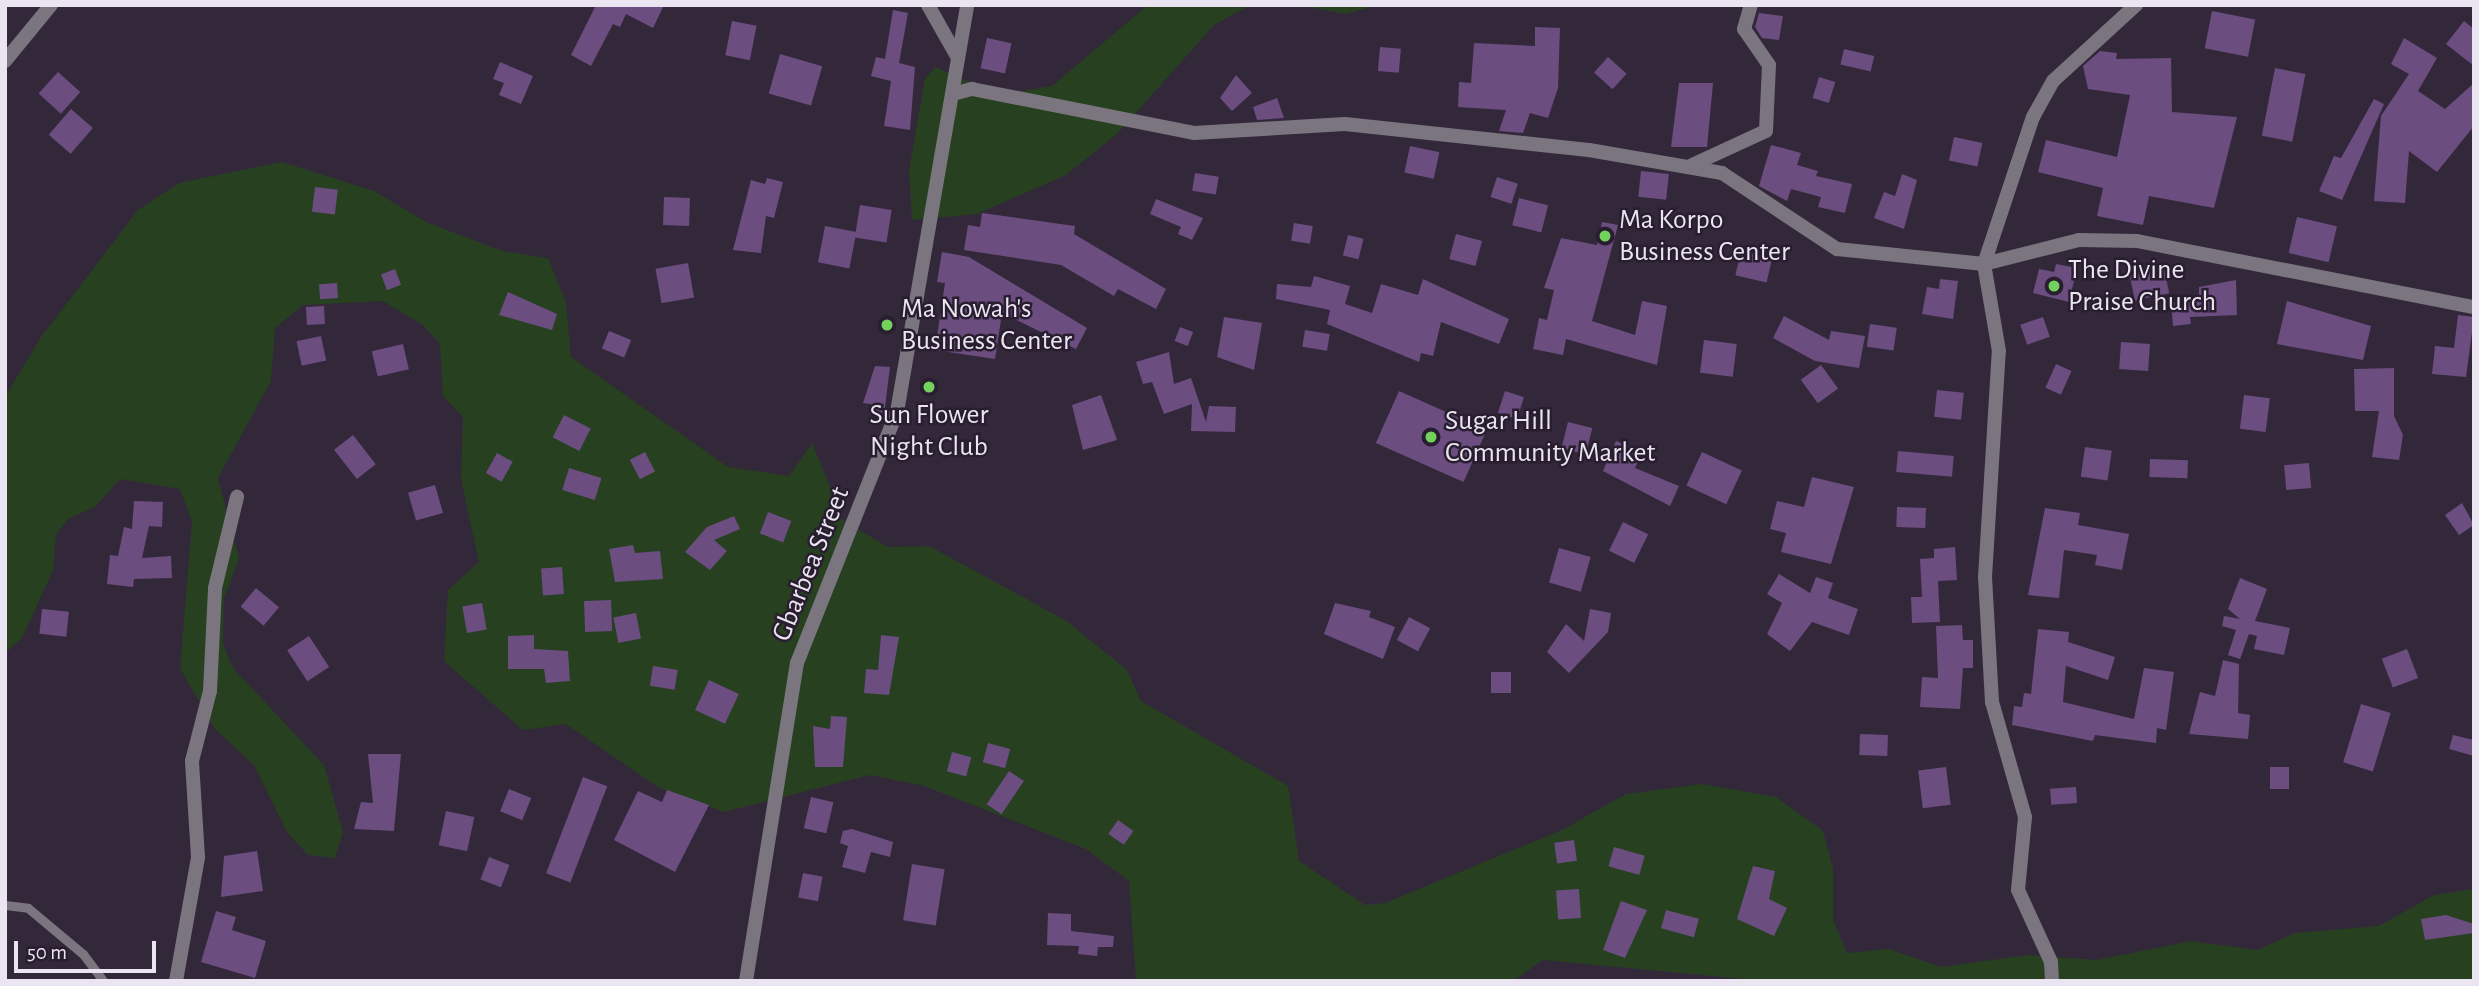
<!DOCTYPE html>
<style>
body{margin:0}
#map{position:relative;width:2479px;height:986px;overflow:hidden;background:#33283a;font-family:"Alegreya Sans",sans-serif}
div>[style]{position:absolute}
.green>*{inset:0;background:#264020}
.building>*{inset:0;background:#6b4d80;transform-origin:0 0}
.service>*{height:9px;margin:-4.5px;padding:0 4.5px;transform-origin:4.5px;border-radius:4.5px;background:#7a757f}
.minor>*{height:14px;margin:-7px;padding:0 7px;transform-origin:7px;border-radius:7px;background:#7a757f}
.dots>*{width:19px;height:19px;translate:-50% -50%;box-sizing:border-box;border:4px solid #291e30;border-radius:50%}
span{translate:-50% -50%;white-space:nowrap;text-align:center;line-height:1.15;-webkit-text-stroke:5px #291e30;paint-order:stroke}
.poi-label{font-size:28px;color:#ebe4f1}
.left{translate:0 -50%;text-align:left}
.street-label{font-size:28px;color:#ebe4f1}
.frame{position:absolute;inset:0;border:7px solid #ebe4f1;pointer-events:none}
.scale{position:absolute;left:14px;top:941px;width:142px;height:32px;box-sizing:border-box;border:4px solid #ebe4f1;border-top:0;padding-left:9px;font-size:21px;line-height:24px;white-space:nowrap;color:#ebe4f1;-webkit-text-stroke:5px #291e30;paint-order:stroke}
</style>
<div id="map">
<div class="green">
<i style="clip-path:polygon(1148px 5px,1250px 5px,1214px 25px,1118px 133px,1066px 175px,977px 214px,912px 220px,909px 170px,925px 79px,935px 67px,1000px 95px,1052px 86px)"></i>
<i style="clip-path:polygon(1297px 5px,1377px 5px,1346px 14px)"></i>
<i style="clip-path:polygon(282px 162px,374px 191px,426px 222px,502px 251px,548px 258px,566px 303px,571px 357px,728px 467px,789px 476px,812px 443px,844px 521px,888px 547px,929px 546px,1065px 620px,1127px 670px,1141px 701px,1288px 786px,1299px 861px,1365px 905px,1385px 903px,1562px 830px,1626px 794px,1702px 784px,1776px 797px,1823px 831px,1833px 868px,1833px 920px,1847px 953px,1889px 949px,1941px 967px,2028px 955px,2097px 960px,2191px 941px,2257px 950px,2295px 933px,2379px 926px,2434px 895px,2474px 889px,2474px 981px,1765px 981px,1543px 960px,1513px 981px,1136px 981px,1129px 881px,1086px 849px,924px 786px,870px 775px,724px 812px,658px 787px,566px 724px,523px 730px,444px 661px,448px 590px,479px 562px,461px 479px,463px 417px,443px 396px,440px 344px,423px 325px,383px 301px,303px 305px,275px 328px,271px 381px,218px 478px,239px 559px,224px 598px,223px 643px,232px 667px,324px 765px,343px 832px,335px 858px,308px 855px,287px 832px,254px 765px,215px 729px,180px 668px,192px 522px,180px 489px,120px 479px,95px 507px,68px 519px,56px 535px,53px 570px,22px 638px,5px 653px,5px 397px,41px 337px,138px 210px,179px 183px)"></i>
</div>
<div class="building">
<i style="clip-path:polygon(596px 5px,664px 5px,653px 28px,626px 14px,620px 27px,613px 24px,591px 66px,571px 55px)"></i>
<i style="clip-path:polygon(893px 10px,908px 13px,899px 63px,915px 67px,910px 130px,884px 126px,891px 81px,871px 76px,876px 57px,885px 59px)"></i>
<i style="left:2212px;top:11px;width:44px;height:38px;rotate:11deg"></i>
<i style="clip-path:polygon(1759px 13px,1783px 16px,1779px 40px,1762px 38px,1755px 27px)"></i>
<i style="left:732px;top:21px;width:25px;height:35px;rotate:11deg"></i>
<i style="clip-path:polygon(2464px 21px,2474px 29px,2474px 66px,2446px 44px)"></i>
<i style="clip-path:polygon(1535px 27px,1560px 28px,1558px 88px,1548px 118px,1530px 113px,1523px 133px,1499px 131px,1506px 110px,1458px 107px,1459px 82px,1471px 83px,1474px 43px,1535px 46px)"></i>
<i style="left:987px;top:38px;width:25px;height:31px;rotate:12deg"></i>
<i style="clip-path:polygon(2404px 38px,2437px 58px,2418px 91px,2445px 109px,2474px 83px,2474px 126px,2437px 172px,2409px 151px,2405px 203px,2374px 201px,2381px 116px,2409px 74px,2391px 64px)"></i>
<i style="left:1380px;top:47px;width:21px;height:24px;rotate:5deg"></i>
<i style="left:1844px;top:49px;width:31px;height:16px;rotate:13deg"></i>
<i style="clip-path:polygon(2100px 51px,2117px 53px,2116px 59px,2171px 58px,2172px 112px,2237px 117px,2214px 208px,2149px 196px,2143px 225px,2097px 216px,2103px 188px,2038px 172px,2046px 140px,2117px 157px,2130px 95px,2088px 89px,2083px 66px)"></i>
<i style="left:780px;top:54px;width:44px;height:41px;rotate:16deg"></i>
<i style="left:1608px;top:57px;width:25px;height:21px;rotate:42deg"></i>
<i style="clip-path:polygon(500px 62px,533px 76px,521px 104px,499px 95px,504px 83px,493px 79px)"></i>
<i style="left:2275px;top:68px;width:31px;height:69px;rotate:11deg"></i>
<i style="left:58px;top:72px;width:30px;height:29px;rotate:42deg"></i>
<i style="clip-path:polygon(1236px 75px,1252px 93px,1232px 111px,1220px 98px)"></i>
<i style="left:1819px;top:77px;width:17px;height:22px;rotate:17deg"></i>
<i style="clip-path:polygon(1679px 83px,1713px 83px,1707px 147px,1671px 147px)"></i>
<i style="clip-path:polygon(1277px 98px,1284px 118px,1257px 120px,1253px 107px)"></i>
<i style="clip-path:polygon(2374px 99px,2384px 104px,2342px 200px,2319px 191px,2334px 156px,2341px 158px)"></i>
<i style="left:71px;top:109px;width:29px;height:34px;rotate:41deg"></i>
<i style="left:1954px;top:137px;width:29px;height:24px;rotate:12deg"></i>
<i style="clip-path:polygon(1771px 145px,1801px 153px,1797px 165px,1818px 171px,1816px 176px,1852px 184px,1845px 213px,1818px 207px,1821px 197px,1791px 189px,1787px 201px,1759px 186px)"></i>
<i style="left:1410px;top:146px;width:30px;height:27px;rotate:12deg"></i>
<i style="left:1641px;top:171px;width:28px;height:26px;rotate:6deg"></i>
<i style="left:1195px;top:173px;width:24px;height:18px;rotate:9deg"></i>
<i style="clip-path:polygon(1902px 174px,1917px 180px,1904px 229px,1874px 218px,1884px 192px,1895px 196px)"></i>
<i style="left:1497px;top:177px;width:22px;height:21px;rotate:18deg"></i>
<i style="clip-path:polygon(767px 178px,783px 182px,774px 218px,766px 216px,761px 253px,733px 250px,751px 180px,765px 184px)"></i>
<i style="left:315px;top:187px;width:23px;height:25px;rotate:7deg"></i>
<i style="left:664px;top:197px;width:26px;height:28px;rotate:2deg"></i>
<i style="left:1519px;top:198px;width:30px;height:28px;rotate:14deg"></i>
<i style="clip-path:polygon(1156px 199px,1203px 218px,1192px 240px,1178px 234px,1181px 227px,1150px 214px)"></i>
<i style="left:860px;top:205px;width:32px;height:33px;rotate:9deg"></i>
<i style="clip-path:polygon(982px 213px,1075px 226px,1074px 234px,1166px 289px,1156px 309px,1118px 289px,1114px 296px,1061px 265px,964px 250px,968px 225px,980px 227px)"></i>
<i style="left:2297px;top:217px;width:41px;height:37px;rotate:13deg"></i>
<i style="clip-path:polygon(1602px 222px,1618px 225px,1592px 321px,1635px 335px,1642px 301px,1667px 306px,1657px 365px,1566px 339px,1563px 355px,1533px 349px,1539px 318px,1547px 320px,1554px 290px,1544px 288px,1561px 238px,1597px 245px)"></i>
<i style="left:1294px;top:223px;width:19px;height:18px;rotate:9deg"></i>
<i style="left:825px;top:226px;width:32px;height:37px;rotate:11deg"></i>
<i style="left:1456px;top:234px;width:27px;height:26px;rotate:15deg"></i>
<i style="left:1348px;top:235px;width:16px;height:21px;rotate:14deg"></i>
<i style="left:1741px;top:251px;width:32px;height:25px;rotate:13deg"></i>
<i style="clip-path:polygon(942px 252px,969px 257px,1087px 328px,1076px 349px,1002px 313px,995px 359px,935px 350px,945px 283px,937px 282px)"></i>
<i style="left:688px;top:263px;width:35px;height:33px;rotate:80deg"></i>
<i style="clip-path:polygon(2056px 264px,2077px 268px,2069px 302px,2033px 293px,2039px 269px,2054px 272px)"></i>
<i style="left:2163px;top:264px;width:30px;height:35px;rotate:78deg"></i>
<i style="left:395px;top:269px;width:17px;height:15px;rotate:69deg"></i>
<i style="clip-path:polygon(1314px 276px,1350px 286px,1345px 304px,1372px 313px,1381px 284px,1418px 295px,1423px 279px,1509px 319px,1499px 344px,1441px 322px,1433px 356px,1421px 353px,1419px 362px,1327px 324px,1330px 310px,1276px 299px,1277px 284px,1311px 287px)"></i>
<i style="clip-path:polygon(1940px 279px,1958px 281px,1953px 319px,1922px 314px,1927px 287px,1939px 289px)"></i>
<i style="clip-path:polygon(2236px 280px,2237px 315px,2190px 317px,2191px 324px,2173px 326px,2171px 303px,2199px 302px,2199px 287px)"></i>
<i style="left:337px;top:283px;width:15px;height:18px;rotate:86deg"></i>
<i style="clip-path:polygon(508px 292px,557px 314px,552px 330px,499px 315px)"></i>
<i style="clip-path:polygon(2287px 301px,2371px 326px,2363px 360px,2277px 344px)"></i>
<i style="left:324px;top:306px;width:18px;height:18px;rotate:87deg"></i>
<i style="clip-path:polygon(2458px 315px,2474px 317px,2466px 377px,2432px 374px,2435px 346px,2454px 348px)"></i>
<i style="clip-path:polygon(1784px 316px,1829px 340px,1831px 331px,1865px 336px,1859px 368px,1815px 361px,1773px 338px)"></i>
<i style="clip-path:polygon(1224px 317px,1262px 323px,1254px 370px,1217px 357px)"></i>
<i style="left:2043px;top:317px;width:21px;height:24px;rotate:71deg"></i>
<i style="left:1870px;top:324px;width:27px;height:23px;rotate:8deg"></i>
<i style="left:1180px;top:327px;width:14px;height:15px;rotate:21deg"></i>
<i style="left:1305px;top:330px;width:25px;height:17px;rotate:9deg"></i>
<i style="left:609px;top:331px;width:24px;height:19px;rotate:22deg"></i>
<i style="left:321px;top:336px;width:25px;height:25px;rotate:78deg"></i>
<i style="left:1704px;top:340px;width:33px;height:33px;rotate:7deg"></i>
<i style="left:2121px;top:342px;width:29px;height:27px;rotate:4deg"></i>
<i style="left:403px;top:344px;width:26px;height:32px;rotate:77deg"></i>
<i style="clip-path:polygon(1169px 352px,1174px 384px,1191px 378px,1206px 422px,1209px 406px,1236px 407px,1235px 432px,1191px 431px,1192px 404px,1164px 414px,1152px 382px,1143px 384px,1136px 362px)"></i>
<i style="left:2056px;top:364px;width:17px;height:26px;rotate:24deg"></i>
<i style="left:1821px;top:365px;width:29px;height:25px;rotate:54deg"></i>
<i style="clip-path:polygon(875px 366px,890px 367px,884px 415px,870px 414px,871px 404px,863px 403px)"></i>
<i style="clip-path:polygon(2394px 368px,2394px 416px,2403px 435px,2399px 460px,2372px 457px,2379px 411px,2355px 411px,2354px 369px)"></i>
<i style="left:1937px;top:390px;width:27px;height:27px;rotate:6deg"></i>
<i style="left:1399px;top:391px;width:96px;height:57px;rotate:24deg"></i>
<i style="left:1505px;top:391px;width:20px;height:23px;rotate:18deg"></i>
<i style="clip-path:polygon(1101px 395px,1117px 440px,1083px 450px,1072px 405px)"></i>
<i style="left:2244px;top:395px;width:26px;height:34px;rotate:7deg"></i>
<i style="left:564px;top:415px;width:30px;height:25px;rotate:27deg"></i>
<i style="left:1568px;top:422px;width:25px;height:27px;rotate:14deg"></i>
<i style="left:353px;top:435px;width:37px;height:24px;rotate:52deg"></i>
<i style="clip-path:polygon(1616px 441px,1642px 452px,1635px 468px,1679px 486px,1670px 506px,1603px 471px)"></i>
<i style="left:2085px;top:447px;width:27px;height:30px;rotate:8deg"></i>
<i style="left:1898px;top:451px;width:56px;height:21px;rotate:5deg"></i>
<i style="left:645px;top:452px;width:22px;height:17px;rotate:63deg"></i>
<i style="left:1702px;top:452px;width:44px;height:37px;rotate:25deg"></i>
<i style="left:497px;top:453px;width:18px;height:23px;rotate:29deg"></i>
<i style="left:2150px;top:459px;width:38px;height:18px;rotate:2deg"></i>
<i style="left:2309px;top:463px;width:25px;height:25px;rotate:85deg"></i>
<i style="left:569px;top:468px;width:34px;height:23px;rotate:17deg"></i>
<i style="clip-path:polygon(1812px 477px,1854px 487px,1831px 564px,1781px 552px,1786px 533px,1770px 529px,1777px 501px,1804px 507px)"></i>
<i style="left:435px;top:485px;width:29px;height:28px;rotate:74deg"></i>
<i style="clip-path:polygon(134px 501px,163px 502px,162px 527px,149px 526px,142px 558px,171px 556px,172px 578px,134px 579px,133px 587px,107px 584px,110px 555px,118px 556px,124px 527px,132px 529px)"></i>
<i style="clip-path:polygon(2462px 503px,2474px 525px,2459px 535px,2445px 515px)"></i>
<i style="left:1897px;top:507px;width:29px;height:20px;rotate:2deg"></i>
<i style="clip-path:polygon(2045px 508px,2080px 513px,2078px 525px,2129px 534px,2122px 570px,2095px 565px,2097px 555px,2064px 550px,2059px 598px,2028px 595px)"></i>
<i style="left:768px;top:512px;width:25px;height:23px;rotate:21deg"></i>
<i style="clip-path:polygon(734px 516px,740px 529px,714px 540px,727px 551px,710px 570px,685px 552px,707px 527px)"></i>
<i style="left:1623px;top:522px;width:28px;height:32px;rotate:26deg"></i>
<i style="clip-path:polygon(633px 545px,635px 553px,660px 551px,663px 579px,615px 582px,609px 549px)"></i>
<i style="clip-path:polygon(1955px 547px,1957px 580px,1938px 581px,1940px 622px,1912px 623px,1911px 597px,1922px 597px,1920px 559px,1934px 558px,1934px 549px)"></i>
<i style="left:1559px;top:548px;width:33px;height:36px;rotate:16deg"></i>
<i style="left:562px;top:567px;width:27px;height:21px;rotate:86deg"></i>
<i style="clip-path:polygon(1779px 574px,1810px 593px,1816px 577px,1833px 583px,1828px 598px,1858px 609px,1849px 635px,1812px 622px,1790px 651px,1767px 634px,1782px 603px,1767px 594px)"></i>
<i style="clip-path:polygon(2240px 578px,2267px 589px,2255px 621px,2290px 628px,2284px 655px,2254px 649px,2257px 636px,2249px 634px,2240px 659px,2228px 655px,2236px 630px,2222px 626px,2224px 616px,2240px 619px,2228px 609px)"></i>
<i style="left:256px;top:588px;width:30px;height:24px;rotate:40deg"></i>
<i style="left:611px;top:600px;width:31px;height:27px;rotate:88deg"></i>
<i style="left:482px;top:603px;width:27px;height:20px;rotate:80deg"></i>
<i style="clip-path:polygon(1335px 603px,1371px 611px,1369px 617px,1395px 627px,1383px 659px,1324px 634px)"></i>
<i style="left:42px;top:609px;width:27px;height:25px;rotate:6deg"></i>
<i style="clip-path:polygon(1590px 609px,1611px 613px,1608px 632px,1569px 673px,1547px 652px,1566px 624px,1584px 641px)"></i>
<i style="left:636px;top:613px;width:26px;height:23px;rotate:79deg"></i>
<i style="left:1409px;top:617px;width:24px;height:26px;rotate:28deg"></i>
<i style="clip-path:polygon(1962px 625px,1963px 640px,1973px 640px,1973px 668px,1963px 668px,1960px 709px,1920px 707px,1922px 677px,1938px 678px,1936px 626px)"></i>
<i style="clip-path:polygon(2038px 629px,2069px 632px,2068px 642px,2115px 657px,2108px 680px,2066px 666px,2063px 702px,2134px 719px,2144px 668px,2174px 672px,2166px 730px,2157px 728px,2156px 743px,2095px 735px,2093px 741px,2012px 725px,2014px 706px,2022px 707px,2024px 693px,2031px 694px)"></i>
<i style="clip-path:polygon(534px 635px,534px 649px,568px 651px,570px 681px,546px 683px,544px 669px,508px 669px,508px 636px)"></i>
<i style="clip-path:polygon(881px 635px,899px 637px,889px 695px,864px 693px,866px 669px,878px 670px)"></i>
<i style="left:309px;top:636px;width:37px;height:26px;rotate:57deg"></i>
<i style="left:2407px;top:649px;width:31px;height:27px;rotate:69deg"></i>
<i style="clip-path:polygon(2223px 660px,2239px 664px,2238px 713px,2250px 715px,2248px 739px,2189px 734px,2200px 692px,2215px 696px)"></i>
<i style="left:653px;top:666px;width:25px;height:20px;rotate:9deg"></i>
<i style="left:1491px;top:672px;width:20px;height:21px"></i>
<i style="left:709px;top:680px;width:33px;height:33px;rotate:25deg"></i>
<i style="left:2361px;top:704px;width:31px;height:61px;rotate:17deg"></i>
<i style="clip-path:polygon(831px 716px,847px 717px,843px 767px,815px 767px,813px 726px,830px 729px)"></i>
<i style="left:1860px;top:734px;width:28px;height:21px;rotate:2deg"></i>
<i style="clip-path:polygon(2453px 735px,2474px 740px,2474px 756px,2449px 749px)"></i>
<i style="left:988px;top:743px;width:23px;height:20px;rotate:15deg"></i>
<i style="left:952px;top:752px;width:20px;height:20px;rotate:15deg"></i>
<i style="clip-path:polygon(368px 754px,401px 754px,394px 831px,354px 829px,361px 802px,373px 803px)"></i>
<i style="left:1946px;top:767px;width:38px;height:28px;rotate:83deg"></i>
<i style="left:2270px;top:767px;width:19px;height:22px"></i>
<i style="left:1009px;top:771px;width:18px;height:40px;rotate:34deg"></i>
<i style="left:583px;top:777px;width:26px;height:103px;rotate:21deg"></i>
<i style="left:2076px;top:787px;width:16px;height:26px;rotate:86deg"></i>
<i style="left:509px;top:789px;width:24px;height:24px;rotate:22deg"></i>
<i style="clip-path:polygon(667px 790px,709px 805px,675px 872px,614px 840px,638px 791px,662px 802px)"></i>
<i style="left:811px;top:797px;width:23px;height:32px;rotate:13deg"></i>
<i style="left:446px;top:811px;width:29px;height:35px;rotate:12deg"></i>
<i style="left:1118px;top:820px;width:19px;height:17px;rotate:35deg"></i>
<i style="clip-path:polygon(852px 829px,893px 842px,890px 857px,871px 852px,865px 873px,842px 867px,848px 846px,840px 843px,843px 831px)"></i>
<i style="left:1574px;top:840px;width:21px;height:20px;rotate:82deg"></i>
<i style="left:1614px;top:847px;width:32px;height:20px;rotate:16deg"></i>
<i style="clip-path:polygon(257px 851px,263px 891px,221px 897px,224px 856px)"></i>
<i style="left:489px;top:857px;width:22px;height:24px;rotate:21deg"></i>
<i style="left:912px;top:864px;width:33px;height:57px;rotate:9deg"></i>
<i style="clip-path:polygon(1753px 866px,1775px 871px,1769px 899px,1787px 908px,1774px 936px,1737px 919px)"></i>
<i style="left:803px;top:873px;width:20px;height:25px;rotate:11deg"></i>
<i style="left:1579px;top:889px;width:29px;height:23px;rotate:86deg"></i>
<i style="clip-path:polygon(1621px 901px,1647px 910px,1625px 958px,1603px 950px)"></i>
<i style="left:1666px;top:910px;width:34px;height:19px;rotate:15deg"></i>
<i style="clip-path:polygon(216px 911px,236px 917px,232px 930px,266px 941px,255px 978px,201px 962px)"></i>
<i style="clip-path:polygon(1048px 913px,1071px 914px,1071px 931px,1114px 936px,1113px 947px,1098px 947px,1097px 956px,1078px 954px,1079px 946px,1047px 945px)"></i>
<i style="clip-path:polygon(2446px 915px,2474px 924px,2474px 933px,2425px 940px,2421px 919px)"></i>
</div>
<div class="service">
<i style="left:5px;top:905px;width:23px;rotate:7deg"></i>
<i style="left:28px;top:908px;width:72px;rotate:39.9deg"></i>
<i style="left:83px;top:954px;width:34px;rotate:53deg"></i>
</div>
<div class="minor">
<i style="left:928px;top:5px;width:61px;rotate:60.5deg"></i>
<i style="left:5px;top:61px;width:72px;rotate:-50.6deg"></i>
<i style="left:953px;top:94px;width:20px;rotate:-15deg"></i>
<i style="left:972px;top:89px;width:226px;rotate:11.2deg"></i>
<i style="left:1194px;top:133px;width:151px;rotate:-3.4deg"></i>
<i style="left:1345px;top:124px;width:245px;rotate:6.1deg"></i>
<i style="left:1589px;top:150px;width:135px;rotate:9.8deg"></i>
<i style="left:1722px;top:173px;width:138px;rotate:33.5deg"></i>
<i style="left:1837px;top:249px;width:148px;rotate:5.8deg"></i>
<i style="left:1984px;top:264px;width:98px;rotate:-14.2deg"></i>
<i style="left:2079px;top:240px;width:58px;rotate:1deg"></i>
<i style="left:2137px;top:241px;width:343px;rotate:11.1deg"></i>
<i style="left:1692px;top:165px;width:81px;rotate:-24.7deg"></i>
<i style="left:1766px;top:131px;width:66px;rotate:-87.4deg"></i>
<i style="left:1769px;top:65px;width:44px;rotate:-124.8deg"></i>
<i style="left:1744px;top:29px;width:25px;rotate:-74deg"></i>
<i style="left:176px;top:981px;width:126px;rotate:-79.9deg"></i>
<i style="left:198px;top:857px;width:96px;rotate:-93.6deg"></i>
<i style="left:192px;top:761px;width:72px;rotate:-75.6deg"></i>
<i style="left:210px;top:691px;width:103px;rotate:-87.2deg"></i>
<i style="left:215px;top:588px;width:94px;rotate:-76.4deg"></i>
<i style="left:746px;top:981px;width:322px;rotate:-80.9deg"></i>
<i style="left:797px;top:663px;width:270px;rotate:-68.3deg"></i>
<i style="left:897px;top:412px;width:413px;rotate:-80.2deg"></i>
<i style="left:2052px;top:981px;width:19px;rotate:-93deg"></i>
<i style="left:2051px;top:962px;width:79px;rotate:-114.6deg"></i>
<i style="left:2018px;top:890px;width:73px;rotate:-84.5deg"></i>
<i style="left:2025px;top:817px;width:120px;rotate:-106deg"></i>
<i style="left:1992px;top:702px;width:125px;rotate:-93.2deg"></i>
<i style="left:1985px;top:577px;width:226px;rotate:-86.5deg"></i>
<i style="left:1999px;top:351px;width:88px;rotate:-99.8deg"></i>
<i style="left:1984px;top:264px;width:155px;rotate:-71.6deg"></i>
<i style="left:2033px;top:117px;width:41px;rotate:-60.9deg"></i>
<i style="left:2053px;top:81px;width:113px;rotate:-42.5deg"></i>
</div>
<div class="dots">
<i style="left:1605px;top:236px;background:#73d25c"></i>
<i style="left:2054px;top:286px;background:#73d25c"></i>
<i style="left:887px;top:325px;background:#73d25c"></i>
<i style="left:929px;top:387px;background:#73d25c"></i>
<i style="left:1431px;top:437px;background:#73d25c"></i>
</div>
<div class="poi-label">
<span class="left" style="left:1619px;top:236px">Ma Korpo<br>Business Center</span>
<span class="left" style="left:2068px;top:286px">The Divine<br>Praise Church</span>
<span class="left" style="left:901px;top:325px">Ma Nowah's<br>Business Center</span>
<span style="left:929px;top:431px">Sun Flower<br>Night Club</span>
<span class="left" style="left:1445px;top:437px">Sugar Hill<br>Community Market</span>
</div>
<div class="street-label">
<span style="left:811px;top:564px;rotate:-68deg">Gbarbea Street</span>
</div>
<div class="frame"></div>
<div class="scale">50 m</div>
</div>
